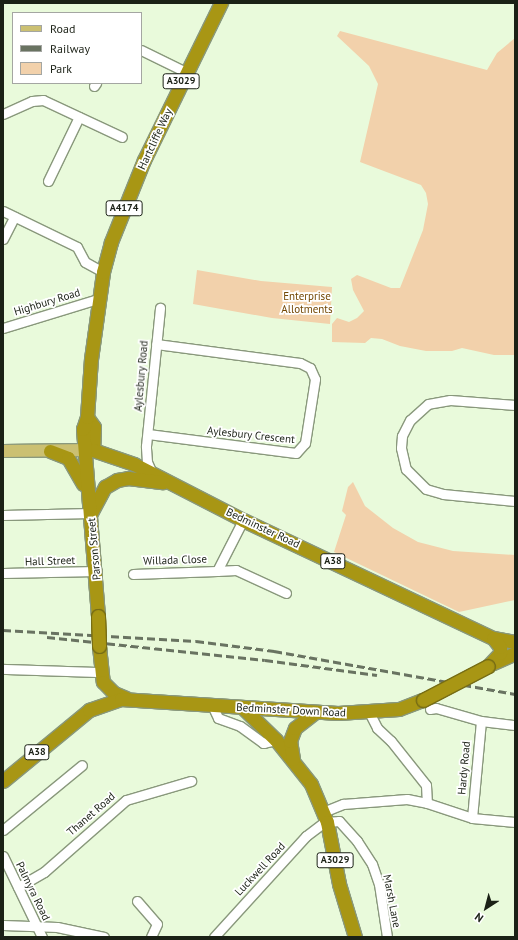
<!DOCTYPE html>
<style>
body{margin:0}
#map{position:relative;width:518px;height:940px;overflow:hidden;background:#e9fadb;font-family:"PT Sans",sans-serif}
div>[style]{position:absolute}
.green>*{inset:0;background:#f2d1ab}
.roads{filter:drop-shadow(1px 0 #89987c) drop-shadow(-1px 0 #89987c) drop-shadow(0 1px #89987c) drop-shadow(0 -1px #89987c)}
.minor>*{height:9px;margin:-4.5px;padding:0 4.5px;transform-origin:4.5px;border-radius:4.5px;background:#fff}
.major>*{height:12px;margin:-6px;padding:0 6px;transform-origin:6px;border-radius:6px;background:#cbc072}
.highway>*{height:13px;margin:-6.5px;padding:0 6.5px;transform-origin:6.5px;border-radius:6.5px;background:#a89614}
.rail>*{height:2.5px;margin-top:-1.25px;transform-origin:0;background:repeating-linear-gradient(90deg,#697361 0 8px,transparent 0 12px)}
.bridges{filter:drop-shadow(1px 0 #776d15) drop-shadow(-1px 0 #776d15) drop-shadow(0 1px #776d15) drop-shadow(0 -1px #776d15)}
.highway-bridge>*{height:13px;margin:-6.5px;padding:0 6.5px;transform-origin:6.5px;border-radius:6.5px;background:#a89614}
span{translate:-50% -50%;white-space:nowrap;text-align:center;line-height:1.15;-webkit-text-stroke:3.5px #fff;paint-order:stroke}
.shield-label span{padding:1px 3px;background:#fff;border:1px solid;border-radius:3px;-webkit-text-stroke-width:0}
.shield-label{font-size:10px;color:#1b2116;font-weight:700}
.street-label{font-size:11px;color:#1b2116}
.park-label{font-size:11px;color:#734805}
.frame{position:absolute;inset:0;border:4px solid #1b2116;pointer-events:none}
.legend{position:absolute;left:12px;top:12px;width:130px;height:72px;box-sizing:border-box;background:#fff;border:1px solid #a4a6a2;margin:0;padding:5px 7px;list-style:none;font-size:12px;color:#1b2116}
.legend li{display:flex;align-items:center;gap:8px;height:20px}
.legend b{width:20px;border:1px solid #a4a6a2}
.north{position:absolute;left:466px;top:888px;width:40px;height:40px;-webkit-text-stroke:3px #fff;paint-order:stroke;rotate:216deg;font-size:11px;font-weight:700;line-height:16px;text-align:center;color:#1b2116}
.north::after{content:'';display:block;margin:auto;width:14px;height:18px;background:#1b2116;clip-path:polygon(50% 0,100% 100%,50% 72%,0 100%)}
</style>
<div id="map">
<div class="green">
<i style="clip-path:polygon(340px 31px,487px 70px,497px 53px,515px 38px,515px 355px,494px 355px,462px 348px,452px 351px,426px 351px,400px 346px,382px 339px,371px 338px,365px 343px,332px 342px,332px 324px,337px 318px,349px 322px,357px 318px,364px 311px,353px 290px,351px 279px,357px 275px,391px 288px,400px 288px,423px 230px,428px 204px,426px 193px,421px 185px,360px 162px,378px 84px,369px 66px,337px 36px)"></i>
<i style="clip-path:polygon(197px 270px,261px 281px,332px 287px,330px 324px,272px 318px,193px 304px)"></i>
<i style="clip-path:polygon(353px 482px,365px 506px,393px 528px,418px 542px,453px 551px,515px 555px,515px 600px,459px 612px,334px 552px,346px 515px,342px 511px,348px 487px)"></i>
</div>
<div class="roads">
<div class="minor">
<i style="left:141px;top:50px;width:50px;rotate:26.1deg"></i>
<i style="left:94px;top:86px;width:4px;rotate:-56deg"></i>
<i style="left:3px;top:114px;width:32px;rotate:-24deg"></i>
<i style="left:32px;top:101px;width:11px;rotate:-5deg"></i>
<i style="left:43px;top:100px;width:87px;rotate:25.1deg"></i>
<i style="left:48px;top:181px;width:71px;rotate:-64.2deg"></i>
<i style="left:3px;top:211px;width:82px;rotate:25.9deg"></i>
<i style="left:77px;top:247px;width:17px;rotate:62deg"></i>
<i style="left:85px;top:262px;width:21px;rotate:29deg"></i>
<i style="left:3px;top:239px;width:25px;rotate:-63deg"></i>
<i style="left:3px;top:328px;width:99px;rotate:-17deg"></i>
<i style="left:515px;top:405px;width:65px;rotate:-175.6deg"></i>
<i style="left:450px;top:400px;width:22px;rotate:170deg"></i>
<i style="left:428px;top:404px;width:24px;rotate:138deg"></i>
<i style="left:410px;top:420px;width:18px;rotate:117deg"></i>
<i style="left:402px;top:436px;width:12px;rotate:95deg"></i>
<i style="left:401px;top:448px;width:22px;rotate:77deg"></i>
<i style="left:406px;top:469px;width:28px;rotate:45deg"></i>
<i style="left:426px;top:489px;width:18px;rotate:16deg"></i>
<i style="left:443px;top:494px;width:72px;rotate:5.6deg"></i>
<i style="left:148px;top:434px;width:149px;rotate:7.3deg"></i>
<i style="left:296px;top:453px;width:13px;rotate:-48deg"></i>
<i style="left:305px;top:443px;width:65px;rotate:-81.1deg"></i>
<i style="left:315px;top:379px;width:12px;rotate:-114deg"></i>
<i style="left:310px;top:368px;width:11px;rotate:-153deg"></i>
<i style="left:300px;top:363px;width:145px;rotate:-172.5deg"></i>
<i style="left:152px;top:473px;width:12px;rotate:-114deg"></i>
<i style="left:147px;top:462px;width:16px;rotate:-94deg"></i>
<i style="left:146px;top:446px;width:139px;rotate:-84.2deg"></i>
<i style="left:3px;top:515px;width:88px;rotate:-1.3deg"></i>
<i style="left:217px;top:571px;width:19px;rotate:-3deg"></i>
<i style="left:236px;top:570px;width:55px;rotate:24.7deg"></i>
<i style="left:3px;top:573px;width:94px;rotate:-1.2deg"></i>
<i style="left:133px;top:574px;width:84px;rotate:-2deg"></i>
<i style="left:217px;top:571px;width:57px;rotate:-63deg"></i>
<i style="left:3px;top:669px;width:97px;rotate:1.8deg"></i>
<i style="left:212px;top:705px;width:14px;rotate:65deg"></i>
<i style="left:218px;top:718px;width:23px;rotate:20deg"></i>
<i style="left:240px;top:726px;width:29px;rotate:36deg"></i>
<i style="left:263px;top:743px;width:13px;rotate:-13deg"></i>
<i style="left:430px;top:709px;width:6px;rotate:-9deg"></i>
<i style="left:436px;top:708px;width:47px;rotate:16.1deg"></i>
<i style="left:481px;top:721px;width:34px;rotate:7deg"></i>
<i style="left:369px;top:712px;width:18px;rotate:63deg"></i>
<i style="left:377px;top:728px;width:19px;rotate:43deg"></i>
<i style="left:391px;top:741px;width:56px;rotate:51.5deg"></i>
<i style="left:426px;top:785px;width:18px;rotate:87deg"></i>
<i style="left:323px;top:812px;width:22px;rotate:-22deg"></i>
<i style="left:343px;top:804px;width:64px;rotate:-4.5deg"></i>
<i style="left:407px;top:799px;width:20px;rotate:11deg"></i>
<i style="left:427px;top:803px;width:47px;rotate:18.4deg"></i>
<i style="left:472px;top:818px;width:43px;rotate:5.3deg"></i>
<i style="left:472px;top:818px;width:97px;rotate:-84.7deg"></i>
<i style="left:327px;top:822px;width:12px;rotate:-5deg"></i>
<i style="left:339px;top:821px;width:27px;rotate:48deg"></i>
<i style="left:357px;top:841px;width:27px;rotate:57deg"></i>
<i style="left:372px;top:864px;width:21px;rotate:71deg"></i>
<i style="left:379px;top:884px;width:54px;rotate:81.4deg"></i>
<i style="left:3px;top:830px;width:102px;rotate:-39.4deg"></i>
<i style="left:3px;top:856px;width:90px;rotate:64.3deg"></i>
<i style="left:18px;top:887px;width:30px;rotate:-30deg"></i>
<i style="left:44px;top:872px;width:109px;rotate:-41.3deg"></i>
<i style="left:126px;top:800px;width:68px;rotate:-16.3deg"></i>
<i style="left:137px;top:901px;width:30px;rotate:49deg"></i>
<i style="left:157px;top:924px;width:14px;rotate:115deg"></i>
<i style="left:3px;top:925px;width:54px;rotate:2.1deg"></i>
<i style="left:57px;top:927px;width:48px;rotate:12deg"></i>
<i style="left:214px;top:937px;width:137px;rotate:-47.7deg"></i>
<i style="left:306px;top:836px;width:25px;rotate:-37deg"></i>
</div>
<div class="major">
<i style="left:3px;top:451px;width:90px;rotate:-0.6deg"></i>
</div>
<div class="highway">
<i style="left:87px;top:417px;width:12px;rotate:55deg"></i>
<i style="left:94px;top:427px;width:23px;rotate:92deg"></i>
<i style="left:93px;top:450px;width:43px;rotate:18.9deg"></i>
<i style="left:134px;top:464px;width:123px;rotate:27.2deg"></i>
<i style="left:243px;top:520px;width:276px;rotate:25.3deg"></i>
<i style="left:493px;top:638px;width:22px;rotate:10deg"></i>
<i style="left:50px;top:451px;width:19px;rotate:21deg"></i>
<i style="left:68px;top:458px;width:30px;rotate:60deg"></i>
<i style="left:91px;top:513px;width:30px;rotate:-62deg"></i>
<i style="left:105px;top:487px;width:14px;rotate:-30deg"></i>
<i style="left:117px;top:480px;width:11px;rotate:-10deg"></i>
<i style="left:128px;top:478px;width:35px;rotate:7deg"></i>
<i style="left:98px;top:616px;width:188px;rotate:-94.6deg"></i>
<i style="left:83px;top:429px;width:13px;rotate:-72deg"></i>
<i style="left:87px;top:417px;width:58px;rotate:-86.1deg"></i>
<i style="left:91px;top:359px;width:88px;rotate:-82.1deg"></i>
<i style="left:103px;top:272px;width:31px;rotate:-75deg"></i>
<i style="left:111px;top:242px;width:88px;rotate:-68.1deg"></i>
<i style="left:144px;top:160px;width:175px;rotate:-63.9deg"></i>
<i style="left:99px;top:646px;width:36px;rotate:84deg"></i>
<i style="left:103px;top:682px;width:16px;rotate:45deg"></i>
<i style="left:114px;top:693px;width:13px;rotate:23deg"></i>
<i style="left:493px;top:663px;width:24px;rotate:-24deg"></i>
<i style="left:488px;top:666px;width:18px;rotate:-47deg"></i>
<i style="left:500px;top:653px;width:6px;rotate:-90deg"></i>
<i style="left:500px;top:647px;width:11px;rotate:-128deg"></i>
<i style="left:243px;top:708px;width:46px;rotate:44.1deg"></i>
<i style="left:276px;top:740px;width:56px;rotate:51.5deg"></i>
<i style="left:311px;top:784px;width:41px;rotate:67.2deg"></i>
<i style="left:327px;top:822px;width:63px;rotate:79deg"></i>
<i style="left:339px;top:884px;width:55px;rotate:73.2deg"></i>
<i style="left:293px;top:759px;width:18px;rotate:-99deg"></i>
<i style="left:290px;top:741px;width:14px;rotate:-69deg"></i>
<i style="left:295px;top:728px;width:24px;rotate:-38deg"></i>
<i style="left:3px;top:781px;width:112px;rotate:-39.5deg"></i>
<i style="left:89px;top:710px;width:34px;rotate:-19deg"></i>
<i style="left:121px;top:699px;width:217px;rotate:3.7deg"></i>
<i style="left:338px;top:713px;width:61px;rotate:-3.8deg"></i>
<i style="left:399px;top:709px;width:26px;rotate:-21deg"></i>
</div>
</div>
<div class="rail">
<i style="left:3px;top:630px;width:193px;rotate:3.3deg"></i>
<i style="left:196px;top:641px;width:79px;rotate:7.3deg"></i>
<i style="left:274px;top:651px;width:245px;rotate:10.1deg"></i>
<i style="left:47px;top:637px;width:219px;rotate:6deg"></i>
<i style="left:265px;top:660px;width:113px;rotate:7.6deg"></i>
</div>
<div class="bridges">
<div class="highway-bridge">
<i style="left:98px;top:616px;width:30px;rotate:88deg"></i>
<i style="left:423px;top:700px;width:73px;rotate:-27.6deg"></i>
</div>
</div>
<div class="shield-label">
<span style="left:181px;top:81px">A3029</span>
<span style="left:124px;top:208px">A4174</span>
<span style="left:333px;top:561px">A38</span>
<span style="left:37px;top:752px">A38</span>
<span style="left:335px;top:860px">A3029</span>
</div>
<div class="street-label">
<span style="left:155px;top:139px;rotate:-65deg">Hartcliffe Way</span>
<span style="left:47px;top:302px;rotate:-17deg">Highbury Road</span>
<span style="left:141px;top:376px;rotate:-85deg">Aylesbury Road</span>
<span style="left:251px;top:435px;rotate:6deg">Aylesbury Crescent</span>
<span style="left:263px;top:528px;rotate:25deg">Bedminster Road</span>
<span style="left:94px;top:549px;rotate:-95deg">Parson Street</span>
<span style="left:175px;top:560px;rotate:-2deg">Willada Close</span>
<span style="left:50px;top:561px;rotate:-2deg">Hall Street</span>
<span style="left:291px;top:710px;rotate:3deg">Bedminster Down Road</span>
<span style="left:464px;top:768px;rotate:-85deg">Hardy Road</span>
<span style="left:91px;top:814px;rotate:-41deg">Thanet Road</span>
<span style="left:260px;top:869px;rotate:-47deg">Luckwell Road</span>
<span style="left:33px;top:891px;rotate:64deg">Palmyra Road</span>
<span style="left:392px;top:901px;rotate:79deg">Marsh Lane</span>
</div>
<div class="park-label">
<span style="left:307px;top:303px">Enterprise<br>Allotments</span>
</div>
<div class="frame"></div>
<ul class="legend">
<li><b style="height:5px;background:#cbc072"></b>Road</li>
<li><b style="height:5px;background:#697361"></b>Railway</li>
<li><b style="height:11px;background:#f2d1ab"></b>Park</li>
</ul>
<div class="north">N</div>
</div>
